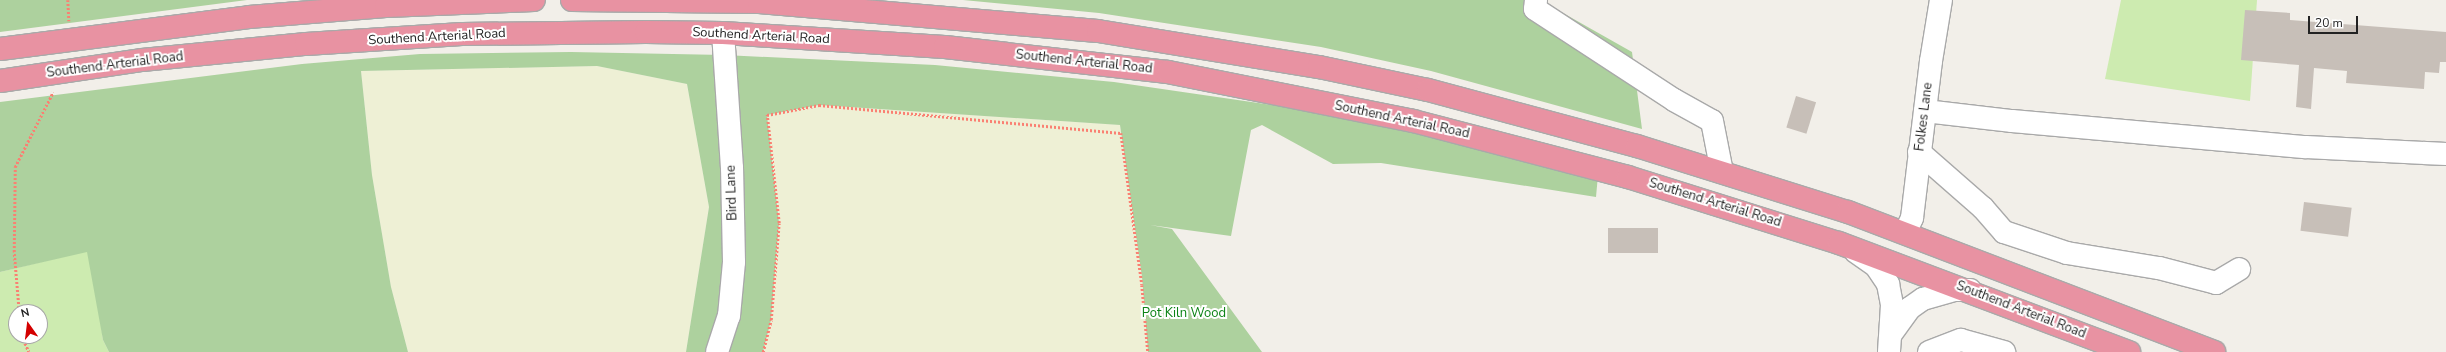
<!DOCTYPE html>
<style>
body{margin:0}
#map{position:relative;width:2446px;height:352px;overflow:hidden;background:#f2efe9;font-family:"Nunito Sans",sans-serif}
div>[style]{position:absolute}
.farmland>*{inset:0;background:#eef0d5}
.grass>*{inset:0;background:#cdebb0}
.forest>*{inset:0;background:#add19e}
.building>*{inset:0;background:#c7bfb8;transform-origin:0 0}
.path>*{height:2.5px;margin-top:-1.25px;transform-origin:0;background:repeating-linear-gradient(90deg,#fa8072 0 2px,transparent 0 4px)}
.roads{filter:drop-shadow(1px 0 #a9a9a9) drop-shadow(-1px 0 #a9a9a9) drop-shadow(0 1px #a9a9a9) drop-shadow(0 -1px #a9a9a9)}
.minor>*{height:22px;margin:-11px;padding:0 11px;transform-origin:11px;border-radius:11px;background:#fff}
.highway>*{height:22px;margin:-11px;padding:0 11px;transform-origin:11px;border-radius:11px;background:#e892a2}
span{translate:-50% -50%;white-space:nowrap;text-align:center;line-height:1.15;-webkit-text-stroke:4px #fff;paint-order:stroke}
.street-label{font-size:13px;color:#222}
.park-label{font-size:13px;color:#0c8416}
.north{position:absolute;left:8px;top:304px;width:40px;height:40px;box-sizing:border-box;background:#fff;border:1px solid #a7a7a7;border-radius:50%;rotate:346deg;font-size:11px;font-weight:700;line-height:16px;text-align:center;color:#222}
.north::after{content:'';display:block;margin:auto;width:14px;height:18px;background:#d40000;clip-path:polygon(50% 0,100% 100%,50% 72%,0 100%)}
.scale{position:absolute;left:2308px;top:16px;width:50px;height:18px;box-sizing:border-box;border:2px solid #222;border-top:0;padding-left:5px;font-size:12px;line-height:14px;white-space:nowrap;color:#222;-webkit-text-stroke:3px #fff;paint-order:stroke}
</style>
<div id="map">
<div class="farmland">
<i style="clip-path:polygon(597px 66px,687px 84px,709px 207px,686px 352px,408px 352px,391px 287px,372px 175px,361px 71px)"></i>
<i style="clip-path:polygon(819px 105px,1120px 125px,1142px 277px,1148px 352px,763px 352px,771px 320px,779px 223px,767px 115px)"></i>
</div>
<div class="grass">
<i style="clip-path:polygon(2121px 0,2257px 0,2250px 101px,2105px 79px)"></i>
<i style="clip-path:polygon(evenodd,91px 250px,103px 340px,109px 352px,0 352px,0 272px,91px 250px,16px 312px,40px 312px,40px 336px,16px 336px,16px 312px)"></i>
</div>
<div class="forest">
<i style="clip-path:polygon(0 0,247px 0,0 32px)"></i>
<i style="clip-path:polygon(963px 0,1540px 0,1632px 52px,1642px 129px,1431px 71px,1321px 47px,1099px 13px)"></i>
<i style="clip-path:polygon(571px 52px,724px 55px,935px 65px,1114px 82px,1321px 112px,1598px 175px,1596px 197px,1381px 163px,1333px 164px,1262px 125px,1251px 130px,1231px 236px,1150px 225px,1172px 229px,1262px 352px,1148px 352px,1142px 277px,1120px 125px,819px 105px,767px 115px,779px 223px,771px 320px,763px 352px,686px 352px,709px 207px,687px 84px,597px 66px,361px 71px,372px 175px,391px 287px,408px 352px,109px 352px,103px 340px,87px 252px,0 272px,0 102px,302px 64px,420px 54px)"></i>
</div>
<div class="building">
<i style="clip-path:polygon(2245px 10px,2290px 13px,2290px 20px,2446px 32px,2446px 62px,2440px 62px,2439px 73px,2425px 72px,2424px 89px,2346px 83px,2347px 71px,2314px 68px,2311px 109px,2296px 107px,2299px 65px,2241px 60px)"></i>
<i style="left:1796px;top:96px;width:21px;height:33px;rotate:17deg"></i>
<i style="left:2304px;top:202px;width:48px;height:29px;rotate:7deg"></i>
<i style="left:1658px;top:228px;width:25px;height:50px;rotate:90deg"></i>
</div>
<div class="path">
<i style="left:68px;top:0;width:21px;rotate:87deg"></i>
<i style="left:19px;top:312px;width:60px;rotate:-94.8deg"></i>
<i style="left:14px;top:252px;width:85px;rotate:-89.3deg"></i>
<i style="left:15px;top:167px;width:84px;rotate:-63.1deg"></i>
<i style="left:22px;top:336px;width:17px;rotate:66deg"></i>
<i style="left:763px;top:352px;width:33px;rotate:-76deg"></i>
<i style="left:771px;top:320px;width:97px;rotate:-85.3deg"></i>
<i style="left:779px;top:223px;width:109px;rotate:-96.3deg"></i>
<i style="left:767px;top:115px;width:53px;rotate:-10.9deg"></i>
<i style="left:819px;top:105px;width:303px;rotate:5.3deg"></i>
<i style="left:1121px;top:133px;width:153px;rotate:82.1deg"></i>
<i style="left:1142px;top:285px;width:67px;rotate:84.9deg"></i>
</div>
<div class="roads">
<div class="minor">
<i style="left:1536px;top:0;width:9px;rotate:96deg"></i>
<i style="left:1535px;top:9px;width:166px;rotate:33.2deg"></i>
<i style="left:1674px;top:100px;width:43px;rotate:28.9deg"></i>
<i style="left:1712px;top:121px;width:52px;rotate:78.9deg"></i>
<i style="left:1925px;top:111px;width:88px;rotate:6.6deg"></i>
<i style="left:2012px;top:121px;width:295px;rotate:5.1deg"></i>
<i style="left:2306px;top:147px;width:140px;rotate:2.9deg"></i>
<i style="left:1919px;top:152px;width:85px;rotate:41.2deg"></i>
<i style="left:1983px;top:208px;width:32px;rotate:49deg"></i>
<i style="left:2004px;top:232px;width:66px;rotate:18.4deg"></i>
<i style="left:2067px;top:253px;width:93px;rotate:9.3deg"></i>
<i style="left:2159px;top:268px;width:59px;rotate:14.7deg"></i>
<i style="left:2216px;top:283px;width:27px;rotate:-31deg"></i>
<i style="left:1905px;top:233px;width:17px;rotate:-65deg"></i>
<i style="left:1912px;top:218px;width:158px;rotate:-83.1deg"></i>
<i style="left:1931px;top:61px;width:62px;rotate:-80.7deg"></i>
<i style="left:1856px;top:252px;width:24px;rotate:35deg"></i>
<i style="left:1876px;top:266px;width:22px;rotate:56deg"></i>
<i style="left:1888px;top:284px;width:21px;rotate:79deg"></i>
<i style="left:1892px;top:305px;width:47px;rotate:93.7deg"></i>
<i style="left:1891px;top:334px;width:32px;rotate:-54deg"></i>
<i style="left:1910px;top:308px;width:16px;rotate:-35deg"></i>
<i style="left:1923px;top:299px;width:32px;rotate:-16deg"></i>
<i style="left:1954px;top:290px;width:16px"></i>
<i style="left:717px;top:352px;width:38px;rotate:-72deg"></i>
<i style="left:729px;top:316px;width:54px;rotate:-84.7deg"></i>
<i style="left:734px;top:262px;width:94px;rotate:-91.2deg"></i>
<i style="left:732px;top:168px;width:135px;rotate:-93.8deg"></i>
<i style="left:1929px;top:352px;width:34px;rotate:-21deg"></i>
<i style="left:1961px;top:340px;width:45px;rotate:15.6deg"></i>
</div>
<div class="highway">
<i style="left:572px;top:0;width:187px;rotate:0.6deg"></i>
<i style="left:759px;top:2px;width:340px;rotate:4.9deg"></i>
<i style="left:1098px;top:31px;width:224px;rotate:9.3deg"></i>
<i style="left:1319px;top:67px;width:111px;rotate:11.9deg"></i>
<i style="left:1428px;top:90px;width:216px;rotate:15deg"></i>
<i style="left:1637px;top:146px;width:221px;rotate:17.4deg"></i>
<i style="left:1848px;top:212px;width:392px;rotate:20.9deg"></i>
<i style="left:0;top:49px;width:251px;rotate:-7.3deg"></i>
<i style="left:249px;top:17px;width:137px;rotate:-4.6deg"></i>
<i style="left:386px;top:6px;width:148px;rotate:-2.3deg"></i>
<i style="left:0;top:81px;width:144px;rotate:-8.4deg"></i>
<i style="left:142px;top:60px;width:165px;rotate:-5.6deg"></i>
<i style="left:306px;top:44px;width:156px;rotate:-3.7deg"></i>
<i style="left:462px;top:34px;width:184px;rotate:-0.6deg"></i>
<i style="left:646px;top:32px;width:77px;rotate:0.7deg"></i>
<i style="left:723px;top:33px;width:222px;rotate:3.6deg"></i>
<i style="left:945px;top:47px;width:224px;rotate:6.4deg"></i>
<i style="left:1168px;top:72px;width:250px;rotate:11.3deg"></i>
<i style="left:1413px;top:121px;width:222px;rotate:14.6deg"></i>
<i style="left:1628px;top:177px;width:221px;rotate:17.4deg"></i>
<i style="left:1839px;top:243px;width:310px;rotate:20.6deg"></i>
</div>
</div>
<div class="street-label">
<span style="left:761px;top:36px;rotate:3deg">Southend Arterial Road</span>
<span style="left:437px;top:37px;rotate:-3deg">Southend Arterial Road</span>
<span style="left:1084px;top:62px;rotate:6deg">Southend Arterial Road</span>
<span style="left:115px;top:65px;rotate:-7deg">Southend Arterial Road</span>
<span style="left:1924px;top:117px;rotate:-83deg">Folkes Lane</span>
<span style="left:1402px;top:120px;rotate:12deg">Southend Arterial Road</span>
<span style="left:732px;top:193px;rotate:-92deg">Bird Lane</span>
<span style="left:1715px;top:203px;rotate:17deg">Southend Arterial Road</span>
<span style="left:2021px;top:310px;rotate:21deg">Southend Arterial Road</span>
</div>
<div class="park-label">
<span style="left:1184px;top:313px">Pot Kiln Wood</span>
</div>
<div class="north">N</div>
<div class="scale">20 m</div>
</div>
